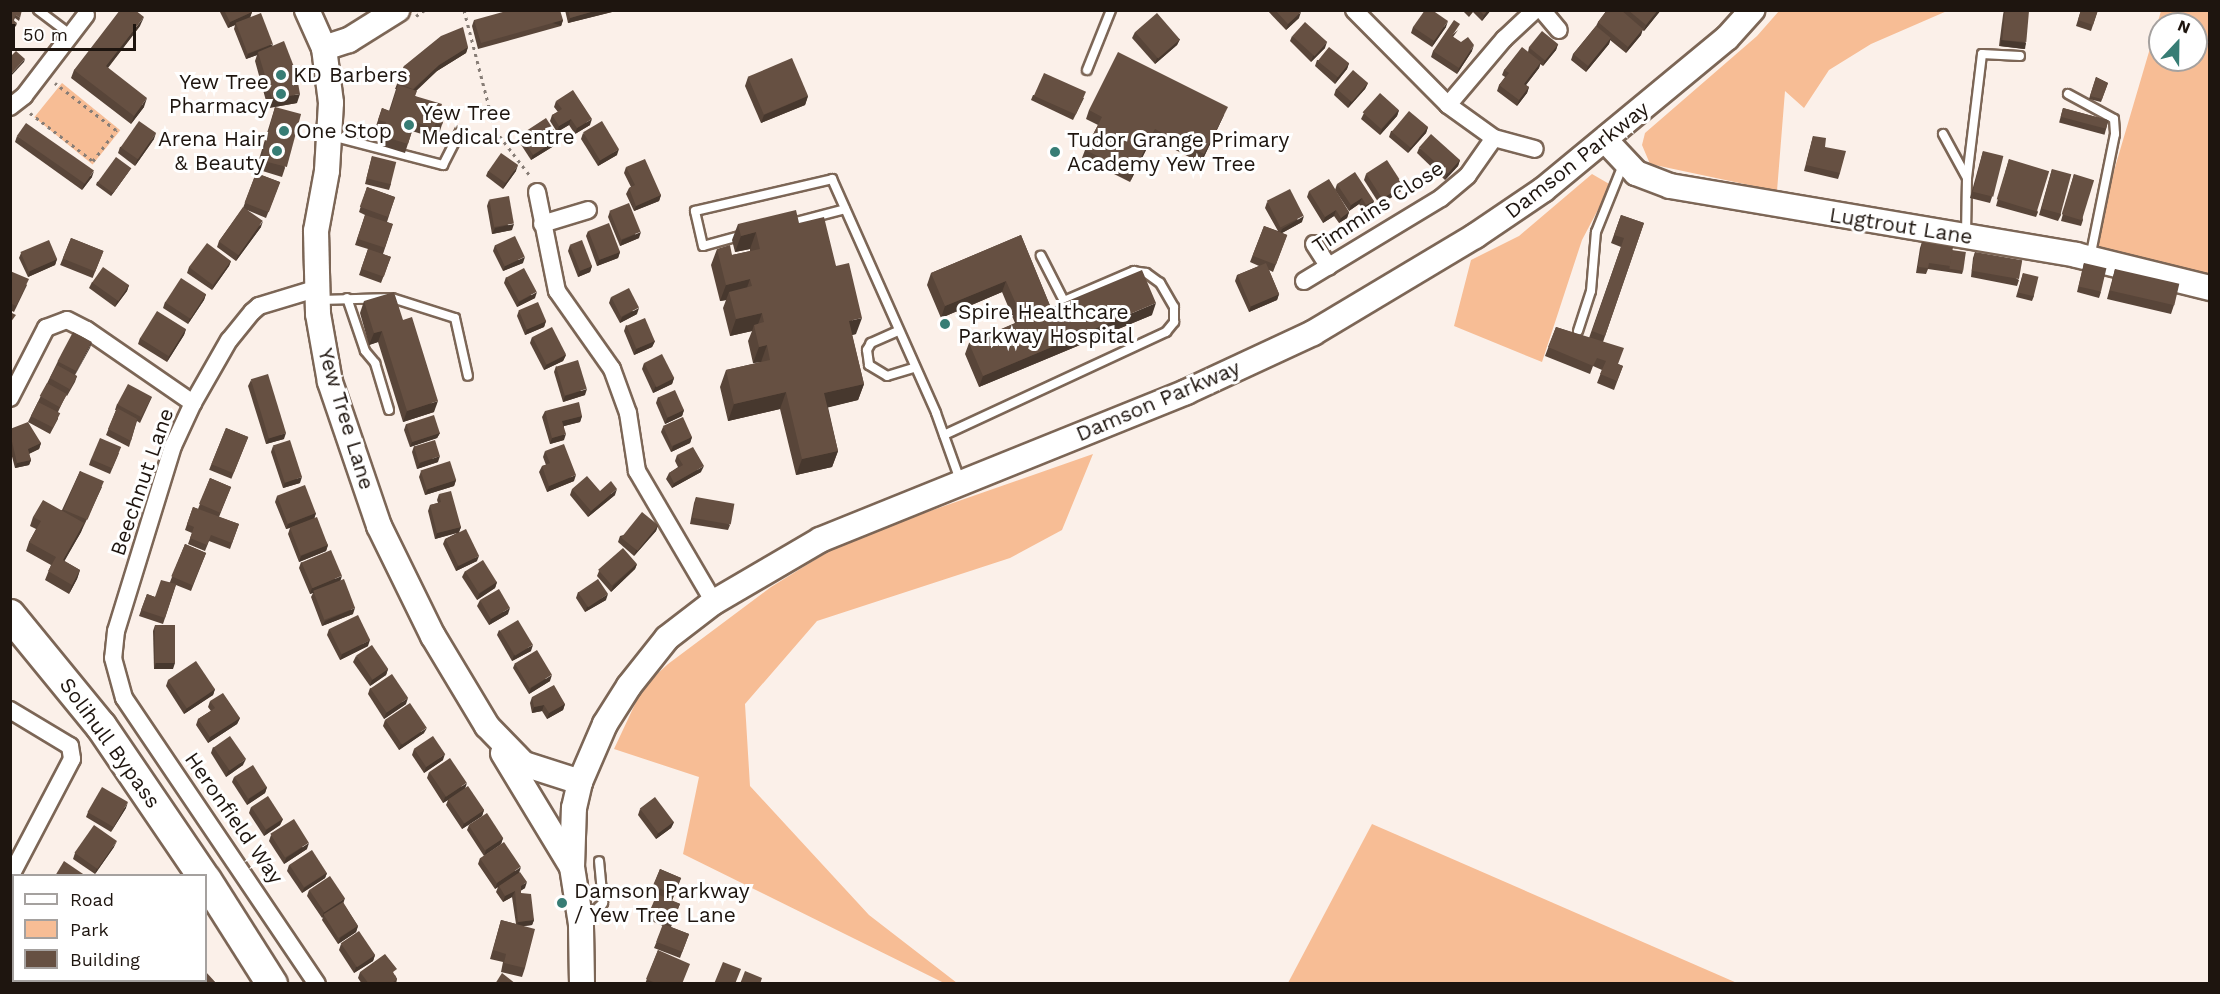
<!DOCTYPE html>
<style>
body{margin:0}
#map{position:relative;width:2220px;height:994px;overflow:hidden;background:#fbf0e9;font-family:"Work Sans",sans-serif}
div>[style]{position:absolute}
.green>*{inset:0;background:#f7bd95;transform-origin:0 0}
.path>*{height:3px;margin-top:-1.5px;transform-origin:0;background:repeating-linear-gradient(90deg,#877d76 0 3px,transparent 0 7.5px)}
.roads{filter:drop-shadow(2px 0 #7c6656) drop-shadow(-2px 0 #7c6656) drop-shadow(0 2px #7c6656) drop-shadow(0 -2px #7c6656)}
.lane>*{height:8px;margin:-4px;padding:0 4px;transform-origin:4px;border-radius:4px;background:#fff}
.street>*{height:16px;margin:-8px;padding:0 8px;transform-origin:8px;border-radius:8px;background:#fff}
.secondary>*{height:24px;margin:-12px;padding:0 12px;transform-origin:12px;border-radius:12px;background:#fff}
.highway>*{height:30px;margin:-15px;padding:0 15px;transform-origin:15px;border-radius:15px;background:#fff}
.wall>*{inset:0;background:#584539;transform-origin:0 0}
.shaded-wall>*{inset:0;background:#47382e;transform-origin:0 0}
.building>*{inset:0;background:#665042;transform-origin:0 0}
.dots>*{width:16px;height:16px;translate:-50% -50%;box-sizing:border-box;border:3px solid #fff;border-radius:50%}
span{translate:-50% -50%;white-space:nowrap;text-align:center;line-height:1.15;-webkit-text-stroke:6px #fff;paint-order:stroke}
.poi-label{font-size:21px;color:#1e150f}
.left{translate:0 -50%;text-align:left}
.right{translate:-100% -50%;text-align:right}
.street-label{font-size:21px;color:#1e150f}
.frame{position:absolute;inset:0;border:12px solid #1e150f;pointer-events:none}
.legend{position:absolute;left:12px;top:874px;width:195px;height:108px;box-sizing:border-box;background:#fff;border:2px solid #a5a19f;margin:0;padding:8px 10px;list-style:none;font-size:18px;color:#1e150f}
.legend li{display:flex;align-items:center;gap:12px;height:30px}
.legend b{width:30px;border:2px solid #a5a19f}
.north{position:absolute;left:2148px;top:12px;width:60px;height:60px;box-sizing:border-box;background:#fff;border:2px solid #a5a19f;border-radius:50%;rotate:22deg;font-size:16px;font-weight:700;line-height:24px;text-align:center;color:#1e150f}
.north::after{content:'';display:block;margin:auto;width:21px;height:27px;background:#377d75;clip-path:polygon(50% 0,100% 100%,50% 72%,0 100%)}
.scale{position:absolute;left:12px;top:24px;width:124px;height:27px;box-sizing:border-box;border:3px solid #1e150f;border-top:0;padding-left:8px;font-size:18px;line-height:21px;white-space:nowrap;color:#1e150f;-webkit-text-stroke:4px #fff;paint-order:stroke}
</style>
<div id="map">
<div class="green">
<i style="clip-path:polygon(1779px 11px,1947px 11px,1871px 44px,1829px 70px,1804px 108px,1785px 91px,1777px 191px,1650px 164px,1642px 145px,1645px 133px,1757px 36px)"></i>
<i style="clip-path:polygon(evenodd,2161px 11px,2209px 11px,2209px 276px,2097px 249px,2098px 225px,2161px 11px,2160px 24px,2196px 24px,2196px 60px,2160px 60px,2160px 24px)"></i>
<i style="left:62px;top:83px;width:75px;height:44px;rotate:39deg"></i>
<i style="clip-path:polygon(1592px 174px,1611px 185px,1582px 240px,1542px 362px,1454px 326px,1471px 260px,1519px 236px)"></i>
<i style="clip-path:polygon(1093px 454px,1062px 530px,1010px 558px,817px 621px,745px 704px,750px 786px,869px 915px,957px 983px,944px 983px,683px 854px,699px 777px,614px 749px,643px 687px,668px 664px,771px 587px,847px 540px)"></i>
<i style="clip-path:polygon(1372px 824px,1737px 983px,1288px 983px)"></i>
</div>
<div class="path">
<i style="left:464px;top:10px;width:124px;rotate:75.5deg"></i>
<i style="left:495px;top:130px;width:59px;rotate:52.5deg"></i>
<i style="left:416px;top:16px;width:11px;rotate:-34deg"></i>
<i style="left:30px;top:113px;width:79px;rotate:37.3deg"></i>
<i style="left:93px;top:161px;width:39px;rotate:-53deg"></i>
<i style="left:116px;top:130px;width:77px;rotate:-142.4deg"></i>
</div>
<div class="roads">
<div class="lane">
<i style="left:38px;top:10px;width:41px;rotate:37.1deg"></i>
<i style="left:1087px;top:70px;width:65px;rotate:-68.2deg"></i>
<i style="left:2068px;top:94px;width:52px;rotate:28.5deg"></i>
<i style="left:2114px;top:119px;width:15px;rotate:86deg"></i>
<i style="left:2115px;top:134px;width:126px;rotate:101.4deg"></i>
<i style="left:1943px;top:134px;width:50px;rotate:61.4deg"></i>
<i style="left:1967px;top:178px;width:55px;rotate:91deg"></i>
<i style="left:331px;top:136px;width:116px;rotate:14.5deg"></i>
<i style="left:443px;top:165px;width:38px;rotate:-63deg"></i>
<i style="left:1967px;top:178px;width:125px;rotate:-83.1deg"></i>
<i style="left:1982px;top:54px;width:38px;rotate:3deg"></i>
<i style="left:788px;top:224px;width:59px;rotate:-14.7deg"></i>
<i style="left:743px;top:235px;width:41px;rotate:164.6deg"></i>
<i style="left:703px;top:246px;width:36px;rotate:-103deg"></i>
<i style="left:695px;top:211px;width:141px;rotate:-13.1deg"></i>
<i style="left:832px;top:179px;width:256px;rotate:66deg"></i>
<i style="left:936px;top:413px;width:71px;rotate:70.3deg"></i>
<i style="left:347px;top:298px;width:56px;rotate:71.2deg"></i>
<i style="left:365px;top:351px;width:16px;rotate:50deg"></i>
<i style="left:375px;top:363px;width:49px;rotate:73.4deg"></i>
<i style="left:320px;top:300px;width:72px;rotate:-1.6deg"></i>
<i style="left:392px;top:298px;width:66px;rotate:17.6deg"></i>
<i style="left:455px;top:318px;width:59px;rotate:77.4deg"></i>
<i style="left:898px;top:331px;width:30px;rotate:156deg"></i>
<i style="left:871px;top:343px;width:8px;rotate:120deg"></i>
<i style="left:867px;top:350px;width:15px;rotate:82deg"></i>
<i style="left:869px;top:365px;width:21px;rotate:31deg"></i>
<i style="left:887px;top:376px;width:28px;rotate:-17deg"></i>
<i style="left:1578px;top:331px;width:42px;rotate:-72deg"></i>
<i style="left:1591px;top:291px;width:59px;rotate:-85.2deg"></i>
<i style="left:1596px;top:232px;width:72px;rotate:-68.1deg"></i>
<i style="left:944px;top:435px;width:245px;rotate:-24.9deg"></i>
<i style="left:1166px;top:332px;width:13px;rotate:-51deg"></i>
<i style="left:1174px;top:322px;width:15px;rotate:-90deg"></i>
<i style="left:1174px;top:307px;width:28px;rotate:-120deg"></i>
<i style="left:1160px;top:283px;width:17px;rotate:-144deg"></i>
<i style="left:1146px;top:273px;width:12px;rotate:-171deg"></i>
<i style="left:1134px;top:271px;width:76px;rotate:156.8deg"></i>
<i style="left:1064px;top:301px;width:51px;rotate:-117.1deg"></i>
<i style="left:583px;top:922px;width:28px;rotate:-44deg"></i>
<i style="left:603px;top:903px;width:42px;rotate:-95.4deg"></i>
</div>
<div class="street">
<i style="left:1354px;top:10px;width:134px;rotate:45.3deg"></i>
<i style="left:1448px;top:105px;width:57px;rotate:35.7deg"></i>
<i style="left:1494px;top:138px;width:42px;rotate:15deg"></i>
<i style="left:1542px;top:10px;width:26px;rotate:50deg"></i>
<i style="left:1448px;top:105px;width:87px;rotate:-49.7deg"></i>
<i style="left:1504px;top:39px;width:42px;rotate:-43.1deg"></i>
<i style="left:10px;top:107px;width:18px;rotate:-38deg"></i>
<i style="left:24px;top:96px;width:102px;rotate:-52.6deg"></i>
<i style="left:537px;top:192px;width:101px;rotate:78.6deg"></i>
<i style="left:557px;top:291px;width:95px;rotate:54.8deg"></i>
<i style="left:612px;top:369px;width:47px;rotate:70deg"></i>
<i style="left:628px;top:413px;width:59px;rotate:81.2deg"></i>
<i style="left:637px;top:471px;width:152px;rotate:59.6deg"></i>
<i style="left:542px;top:224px;width:48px;rotate:-16.9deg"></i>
<i style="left:1314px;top:244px;width:27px;rotate:57deg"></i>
<i style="left:1304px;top:281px;width:160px;rotate:-31.2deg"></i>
<i style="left:1441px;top:198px;width:35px;rotate:-40deg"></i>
<i style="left:1468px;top:175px;width:45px;rotate:-54.9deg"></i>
<i style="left:315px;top:289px;width:59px;rotate:163.1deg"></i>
<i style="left:259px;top:306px;width:9px;rotate:139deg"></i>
<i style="left:252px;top:312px;width:36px;rotate:129deg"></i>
<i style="left:229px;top:340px;width:73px;rotate:119.7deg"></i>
<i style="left:193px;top:403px;width:47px;rotate:114.9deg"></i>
<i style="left:173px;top:446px;width:194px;rotate:107.1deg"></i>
<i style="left:116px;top:631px;width:27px;rotate:96deg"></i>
<i style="left:113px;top:658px;width:41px;rotate:74.6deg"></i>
<i style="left:124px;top:698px;width:345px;rotate:56deg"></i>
<i style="left:10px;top:398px;width:79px;rotate:-62.8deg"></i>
<i style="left:46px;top:328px;width:22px;rotate:-21deg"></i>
<i style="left:67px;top:320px;width:22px;rotate:27deg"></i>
<i style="left:87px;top:330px;width:129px;rotate:34.6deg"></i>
<i style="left:10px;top:710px;width:70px;rotate:31deg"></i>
<i style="left:70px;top:746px;width:13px;rotate:81deg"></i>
<i style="left:72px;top:759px;width:133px;rotate:117.7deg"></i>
<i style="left:135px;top:980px;width:4px;rotate:63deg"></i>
</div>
<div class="secondary">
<i style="left:307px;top:10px;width:42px;rotate:65.9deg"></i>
<i style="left:324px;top:48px;width:55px;rotate:82.7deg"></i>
<i style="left:331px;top:103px;width:68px;rotate:93.4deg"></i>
<i style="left:327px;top:171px;width:61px;rotate:100.4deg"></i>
<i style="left:316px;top:231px;width:83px;rotate:88.6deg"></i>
<i style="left:318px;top:314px;width:69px;rotate:80deg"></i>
<i style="left:330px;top:382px;width:152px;rotate:71.2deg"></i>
<i style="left:379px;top:526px;width:123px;rotate:63.9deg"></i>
<i style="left:433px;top:636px;width:105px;rotate:59deg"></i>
<i style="left:487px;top:726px;width:53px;rotate:45.8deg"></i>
<i style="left:524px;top:764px;width:59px;rotate:17.8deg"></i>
<i style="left:324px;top:48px;width:26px;rotate:-18deg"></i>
<i style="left:349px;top:40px;width:57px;rotate:-32deg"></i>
<i style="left:1606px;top:141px;width:44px;rotate:46.8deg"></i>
<i style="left:1636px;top:173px;width:36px;rotate:21deg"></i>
<i style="left:1670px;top:186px;width:412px;rotate:9.6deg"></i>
<i style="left:2076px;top:255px;width:138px;rotate:13.8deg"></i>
<i style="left:503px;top:753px;width:133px;rotate:58.8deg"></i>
<i style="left:582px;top:984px;width:60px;rotate:-91deg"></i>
<i style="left:581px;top:924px;width:58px;rotate:-99deg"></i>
<i style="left:572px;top:867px;width:59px;rotate:-88.1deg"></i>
<i style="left:574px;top:808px;width:27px;rotate:-77deg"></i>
<i style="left:580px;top:782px;width:63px;rotate:-66.7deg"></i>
<i style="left:605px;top:724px;width:45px;rotate:-57.7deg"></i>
<i style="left:629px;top:686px;width:61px;rotate:-51.6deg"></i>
<i style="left:667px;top:638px;width:59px;rotate:-37.5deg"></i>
<i style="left:714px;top:602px;width:123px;rotate:-30.3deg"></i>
<i style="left:820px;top:540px;width:395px;rotate:-22deg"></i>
<i style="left:1186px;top:392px;width:140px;rotate:-24.9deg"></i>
<i style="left:1313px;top:333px;width:189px;rotate:-30.9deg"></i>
<i style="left:1475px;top:236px;width:82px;rotate:-34.1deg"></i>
<i style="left:1543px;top:190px;width:239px;rotate:-39.6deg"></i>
<i style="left:1727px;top:38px;width:38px;rotate:-48deg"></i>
</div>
<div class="highway">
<i style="left:10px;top:615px;width:144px;rotate:50.7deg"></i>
<i style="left:101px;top:726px;width:181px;rotate:55.8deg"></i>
<i style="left:206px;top:880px;width:123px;rotate:57.6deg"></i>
</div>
</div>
<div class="wall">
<i style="clip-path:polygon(10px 10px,20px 18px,19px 21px,15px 18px,14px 20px,16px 26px,10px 29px)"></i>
<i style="clip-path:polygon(219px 10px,251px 10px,252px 12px,250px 17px,272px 46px,297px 103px,275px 107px,285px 168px,282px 177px,256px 169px,275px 107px,268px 108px,255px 61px,257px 55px,246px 59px,234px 29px,235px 25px,228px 28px)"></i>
<i style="clip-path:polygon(565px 10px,620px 10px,568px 23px)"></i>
<i style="clip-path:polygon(1267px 10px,1299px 10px,1299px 18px,1286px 30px)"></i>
<i style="clip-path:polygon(1462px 10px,1491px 10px,1482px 21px,1473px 12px,1469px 17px)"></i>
<i style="clip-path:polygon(1607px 10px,1661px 10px,1644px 31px,1642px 30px,1641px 35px,1626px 53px,1610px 40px,1609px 44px,1586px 72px,1571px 60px,1573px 54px,1596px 26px,1598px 22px)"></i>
<i style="clip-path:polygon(2004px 10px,2026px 43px,2024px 49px,1999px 46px,2003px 15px)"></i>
<i style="clip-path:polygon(2081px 10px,2098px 10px,2091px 31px,2076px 26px)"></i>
<i style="clip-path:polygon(474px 20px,563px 20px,561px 26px,478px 49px,472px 26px)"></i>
<i style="clip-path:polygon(140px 26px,108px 68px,144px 107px,131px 124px,71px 78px,74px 70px)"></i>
<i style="clip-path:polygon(1413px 27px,1446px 27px,1432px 47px,1411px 33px)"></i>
<i style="clip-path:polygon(1458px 30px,1453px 37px,1472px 51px,1457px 74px,1431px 57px,1433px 51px)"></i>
<i style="clip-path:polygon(1135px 32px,1180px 39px,1177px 45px,1155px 64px,1132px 38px)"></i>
<i style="clip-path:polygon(1292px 36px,1325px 48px,1311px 62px,1290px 41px)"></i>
<i style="clip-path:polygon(1558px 44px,1556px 50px,1543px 66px,1540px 64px,1539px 68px,1526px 85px,1529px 87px,1527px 93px,1517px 106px,1497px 91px,1499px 85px,1505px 77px,1502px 75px,1504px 70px,1528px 52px,1529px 47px)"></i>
<i style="clip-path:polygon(468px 47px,466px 53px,437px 71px,416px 90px,415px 96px,440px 110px,446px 112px,439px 134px,433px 132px,431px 137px,412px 131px,405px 153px,379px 145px,383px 131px,375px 129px,382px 108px,389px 111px,396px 89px,395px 89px,404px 66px)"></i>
<i style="clip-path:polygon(1317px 60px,1349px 63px,1347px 69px,1335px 84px,1315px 66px)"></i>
<i style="clip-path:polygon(748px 77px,808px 96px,805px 105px,761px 123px,745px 86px)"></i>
<i style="clip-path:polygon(2096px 77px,2108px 83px,2101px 102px,2089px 99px)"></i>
<i style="clip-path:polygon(1368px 83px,1365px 89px,1348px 108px,1334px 95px,1336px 89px)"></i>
<i style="clip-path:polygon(1033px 95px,1084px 98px,1073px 120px,1031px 100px)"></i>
<i style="clip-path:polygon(556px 101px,590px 125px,575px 134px,569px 125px,557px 132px,550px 121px,552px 115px,558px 112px,554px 107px)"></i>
<i style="left:2063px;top:108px;width:47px;height:15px;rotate:15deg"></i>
<i style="clip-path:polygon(1089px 110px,1224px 115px,1201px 163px,1152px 138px,1130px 182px,1082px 158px,1085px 150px,1098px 125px,1086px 119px)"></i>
<i style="clip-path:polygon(1399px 110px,1397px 116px,1380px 135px,1361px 119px,1364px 113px)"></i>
<i style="clip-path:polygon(1428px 127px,1426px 133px,1408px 153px,1389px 137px,1391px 131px)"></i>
<i style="clip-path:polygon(583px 133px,617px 155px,598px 166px,581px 139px)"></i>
<i style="clip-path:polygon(520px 134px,559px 138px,557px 144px,531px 160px,518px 140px)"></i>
<i style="clip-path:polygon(17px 136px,92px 177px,82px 190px,15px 142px)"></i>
<i style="clip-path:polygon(1813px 136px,1825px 147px,1840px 173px,1838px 179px,1804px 171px)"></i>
<i style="clip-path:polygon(154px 139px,135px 166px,118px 153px,120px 147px)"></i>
<i style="clip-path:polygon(1419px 148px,1460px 160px,1458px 166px,1445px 180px,1417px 153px)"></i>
<i style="clip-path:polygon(1983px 151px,1992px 197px,1990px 203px,1970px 198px)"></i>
<i style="clip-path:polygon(372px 156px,391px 184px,389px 190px,365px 184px)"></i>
<i style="clip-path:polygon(2009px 159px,2038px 212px,2036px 217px,1996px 206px)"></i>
<i style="clip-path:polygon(626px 167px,661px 195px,659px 201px,634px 211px,626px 194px,629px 188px,631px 187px,624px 173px)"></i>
<i style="clip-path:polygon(2052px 169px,2061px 215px,2058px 221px,2039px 215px)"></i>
<i style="clip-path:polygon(129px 171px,111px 196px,96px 185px,97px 182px)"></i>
<i style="clip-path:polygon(488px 171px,516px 171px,503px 189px,486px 176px)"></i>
<i style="clip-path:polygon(256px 173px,280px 182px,266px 218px,247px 210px,261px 227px,236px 261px,217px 247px,219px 241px,243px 208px)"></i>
<i style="clip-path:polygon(1366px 174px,1403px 185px,1401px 191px,1380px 205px,1364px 180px)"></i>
<i style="clip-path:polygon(2074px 174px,2083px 220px,2081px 226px,2061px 221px)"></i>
<i style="clip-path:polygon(1337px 184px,1374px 201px,1371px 207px,1364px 211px,1359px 204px,1349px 211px,1335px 190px)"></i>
<i style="clip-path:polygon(367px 187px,395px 197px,387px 222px,393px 224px,383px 254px,391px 257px,381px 283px,359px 275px,368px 249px,355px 245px,365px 215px,359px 212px)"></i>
<i style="clip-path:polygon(1309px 191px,1349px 212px,1347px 218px,1339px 223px,1334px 216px,1323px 223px,1307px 197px)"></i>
<i style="clip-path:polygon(489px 200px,512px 230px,492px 234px,487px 206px)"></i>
<i style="clip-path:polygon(1267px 202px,1302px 222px,1282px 233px,1287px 235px,1273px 272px,1269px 270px,1279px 294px,1277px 300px,1249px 312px,1235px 281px,1237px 275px,1259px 266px,1250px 262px,1264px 226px,1278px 231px,1265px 208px)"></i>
<i style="clip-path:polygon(610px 211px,639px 238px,620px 246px,608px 217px)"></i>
<i style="clip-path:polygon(1621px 215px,1644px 223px,1603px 342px,1618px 364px,1623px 366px,1614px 390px,1597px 383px,1602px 370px,1593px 366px,1590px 374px,1545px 356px,1556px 327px,1589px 338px,1621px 247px,1611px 243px)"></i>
<i style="clip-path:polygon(799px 223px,836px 266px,856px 334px,852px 335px,864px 384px,858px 400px,828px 407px,838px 451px,832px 467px,796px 475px,780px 409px,728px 421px,720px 387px,726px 370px,761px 362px,753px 363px,748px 341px,752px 331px,730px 336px,723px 308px,726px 300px,720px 301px,711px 265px,717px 249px,732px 255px,750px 251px,750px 249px,735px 252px,732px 240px,738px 224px)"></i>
<i style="clip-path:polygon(588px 231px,620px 252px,618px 258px,597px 266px,586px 236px)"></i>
<i style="clip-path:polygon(1021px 235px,1051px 308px,1152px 315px,979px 387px,965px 354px,969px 343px,1015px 323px,1002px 292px,941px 318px,927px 285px,931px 273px)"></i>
<i style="left:71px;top:238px;width:35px;height:29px;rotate:22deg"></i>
<i style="clip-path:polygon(1922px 242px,1952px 250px,1963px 271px,1962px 274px,1928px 269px,1926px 274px,1916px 273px,1920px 248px)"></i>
<i style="clip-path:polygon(495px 245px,523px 263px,503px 271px,493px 251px)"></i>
<i style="clip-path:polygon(570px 245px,592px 266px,590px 272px,578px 277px,568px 251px)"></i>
<i style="clip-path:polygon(1975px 252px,2019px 280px,2017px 286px,1971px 277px,1973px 258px)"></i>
<i style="clip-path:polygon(21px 253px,57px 259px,55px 265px,28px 277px,19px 258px)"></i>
<i style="clip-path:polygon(231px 261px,229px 266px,212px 290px,187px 273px,189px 267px)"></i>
<i style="clip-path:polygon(2084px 263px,2101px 292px,2099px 298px,2077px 292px)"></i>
<i style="clip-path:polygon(2115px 269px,2174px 305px,2171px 314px,2107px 299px)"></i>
<i style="clip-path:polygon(10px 271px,27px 285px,14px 312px,10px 310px)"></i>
<i style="clip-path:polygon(2023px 273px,2034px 296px,2032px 301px,2016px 297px)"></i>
<i style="clip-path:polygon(506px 277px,535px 298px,517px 307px,504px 283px)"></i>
<i style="clip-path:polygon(92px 282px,129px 285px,127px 291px,115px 307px,89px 288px)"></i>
<i style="clip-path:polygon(206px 294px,204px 300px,188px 324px,163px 308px,165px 302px)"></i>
<i style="clip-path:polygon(611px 297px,637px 314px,620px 323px,609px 303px)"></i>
<i style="clip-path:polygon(364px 301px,403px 320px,434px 412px,403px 422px,378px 342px,369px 345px,360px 313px)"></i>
<i style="clip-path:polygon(519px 310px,546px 321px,544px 327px,525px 335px,517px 316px)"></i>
<i style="clip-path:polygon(626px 325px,655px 341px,652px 347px,634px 355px,624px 331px)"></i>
<i style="clip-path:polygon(186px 329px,184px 335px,167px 362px,138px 344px,140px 338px)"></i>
<i style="clip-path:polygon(532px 337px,566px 355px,563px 361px,544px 370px,530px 343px)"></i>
<i style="clip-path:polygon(92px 342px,75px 375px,77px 376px,75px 382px,67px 396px,66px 395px,58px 412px,58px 419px,50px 434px,28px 422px,58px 361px)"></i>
<i style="clip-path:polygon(644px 363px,674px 378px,672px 384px,653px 393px,642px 369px)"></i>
<i style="clip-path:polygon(556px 366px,585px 395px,563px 402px,554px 372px)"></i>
<i style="clip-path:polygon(251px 380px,284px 439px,266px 444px,248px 386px)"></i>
<i style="clip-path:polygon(152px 397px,140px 423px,137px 421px,129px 447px,106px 435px,116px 410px,115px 410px,117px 404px)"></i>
<i style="clip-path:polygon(658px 397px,684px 410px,682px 416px,665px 424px,656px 403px)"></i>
<i style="clip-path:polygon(545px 411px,582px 416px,580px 422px,564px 426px,564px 440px,550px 444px,542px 417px)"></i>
<i style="clip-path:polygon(406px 424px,440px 433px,437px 438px,410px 447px,404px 430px)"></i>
<i style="clip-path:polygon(663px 427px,692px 437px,690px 443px,671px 452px,661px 432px)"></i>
<i style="left:226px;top:428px;width:24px;height:45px;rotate:22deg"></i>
<i style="clip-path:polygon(10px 429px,41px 443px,39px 449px,29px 454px,31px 460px,29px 465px,15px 468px,10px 449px)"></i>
<i style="clip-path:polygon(273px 446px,300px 483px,283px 488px,271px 452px)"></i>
<i style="clip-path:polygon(414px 446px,438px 462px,417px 469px,412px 452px)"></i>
<i style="clip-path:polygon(545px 451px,574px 481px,547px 492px,539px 472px,542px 466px,546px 465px,543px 457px)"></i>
<i style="clip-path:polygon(119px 453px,110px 474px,89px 465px,91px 459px)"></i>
<i style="clip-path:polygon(677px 455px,701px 472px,672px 488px,666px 479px,669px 473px,678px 467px,675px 461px)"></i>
<i style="clip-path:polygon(80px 471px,102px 487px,81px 532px,64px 561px,80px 570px,77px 579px,69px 594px,45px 580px,51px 565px,26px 551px,29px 542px,36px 529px,30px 526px,33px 517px,62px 510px)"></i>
<i style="clip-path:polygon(421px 471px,456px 480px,454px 486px,425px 495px,419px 477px)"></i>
<i style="clip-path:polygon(210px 478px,231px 487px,219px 517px,239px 524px,230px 549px,209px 541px,205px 551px,188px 544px,192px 533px,185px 530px,193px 507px,198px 509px)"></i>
<i style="clip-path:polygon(572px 489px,600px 491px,615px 495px,588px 517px,570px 495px)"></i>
<i style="clip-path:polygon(439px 494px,461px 527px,459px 532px,477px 561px,456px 571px,443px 544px,445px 539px,457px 533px,435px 539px,428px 511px,430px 505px,438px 503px,437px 500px)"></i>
<i style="clip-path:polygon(277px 496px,316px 513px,314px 519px,328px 545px,326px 551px,299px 562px,288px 534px,290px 528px,286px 529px,275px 502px)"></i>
<i style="clip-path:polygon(696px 497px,730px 525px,728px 530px,690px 524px,694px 503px)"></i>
<i style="clip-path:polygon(658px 525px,656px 531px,634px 556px,618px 542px,620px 536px)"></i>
<i style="clip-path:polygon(185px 544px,206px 553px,191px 591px,176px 585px,163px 624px,139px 616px,147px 594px,155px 597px,170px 582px)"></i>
<i style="clip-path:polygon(301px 562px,340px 581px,353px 614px,322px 626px,311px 597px,313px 593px,310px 594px,299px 568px)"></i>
<i style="clip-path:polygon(637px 564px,635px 569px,611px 592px,597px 576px,599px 571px)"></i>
<i style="clip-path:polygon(465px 571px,497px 582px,495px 588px,477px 600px,462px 577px)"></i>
<i style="clip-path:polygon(578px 592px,606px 600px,585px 612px,576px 598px)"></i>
<i style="clip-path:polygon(480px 600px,508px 614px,489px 625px,477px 606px)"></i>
<i style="clip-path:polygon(155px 625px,173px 669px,154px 669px,153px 631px)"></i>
<i style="clip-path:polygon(329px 629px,368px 646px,340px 660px,327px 635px)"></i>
<i style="clip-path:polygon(499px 630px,531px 651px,512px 661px,497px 635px)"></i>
<i style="clip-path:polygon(356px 656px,388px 669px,386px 675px,370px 686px,353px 662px)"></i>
<i style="clip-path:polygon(515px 663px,550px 681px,529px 694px,513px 668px)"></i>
<i style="clip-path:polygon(168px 680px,215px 689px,213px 695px,184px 714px,166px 686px)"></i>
<i style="clip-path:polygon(370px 688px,406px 704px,384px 719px,368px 694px)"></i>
<i style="clip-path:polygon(532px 697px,565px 704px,563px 710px,547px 719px,542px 711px,532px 713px,530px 703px)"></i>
<i style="clip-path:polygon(210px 701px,240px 718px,237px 724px,208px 743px,196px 725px,198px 719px,211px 711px,208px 707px)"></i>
<i style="clip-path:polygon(385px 720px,424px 733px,399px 750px,383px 726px)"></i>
<i style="clip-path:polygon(213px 747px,243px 765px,226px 777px,211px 753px)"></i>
<i style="clip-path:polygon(414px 749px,443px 760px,424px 773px,412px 755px)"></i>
<i style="clip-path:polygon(429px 772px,465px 788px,484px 810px,482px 816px,462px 829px,446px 805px,448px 800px,443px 803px,427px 778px)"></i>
<i style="clip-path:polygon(234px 777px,267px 787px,265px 793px,247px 805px,232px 782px)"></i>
<i style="clip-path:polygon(251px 807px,283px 819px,280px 825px,264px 836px,249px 813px)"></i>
<i style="clip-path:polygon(126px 808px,111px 832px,86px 817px,88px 812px)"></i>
<i style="clip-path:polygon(640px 809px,674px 822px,671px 828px,656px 839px,638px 815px)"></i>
<i style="clip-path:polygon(469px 825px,503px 838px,501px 844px,484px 856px,467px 830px)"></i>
<i style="clip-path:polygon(271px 835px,307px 849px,284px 864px,269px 841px)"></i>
<i style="clip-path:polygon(114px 847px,95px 874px,73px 859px,75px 853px)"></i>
<i style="clip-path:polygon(480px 858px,519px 872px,525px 888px,521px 890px,521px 893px,534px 920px,532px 925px,524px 926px,525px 968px,522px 977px,501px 972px,503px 962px,490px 959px,501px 920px,516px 924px,512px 897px,503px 902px,496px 892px,498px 887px,495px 889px,478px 864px)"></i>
<i style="clip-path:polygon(289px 865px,327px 873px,325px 878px,302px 893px,287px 871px)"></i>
<i style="clip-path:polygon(660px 869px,681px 878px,672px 901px,680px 904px,671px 927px,689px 934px,680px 958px,654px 948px,663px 926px,647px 919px,657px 895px,651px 892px)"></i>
<i style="clip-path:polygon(309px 890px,343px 903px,358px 926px,356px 932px,338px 944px,322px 920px,323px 917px,322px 918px,307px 896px)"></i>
<i style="clip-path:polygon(341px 944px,375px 955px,373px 961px,354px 973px,339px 950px)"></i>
<i style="clip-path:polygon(658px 950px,682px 984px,645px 984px)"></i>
<i style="clip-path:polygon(360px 972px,395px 975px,397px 979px,396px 984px,362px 984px,358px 978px)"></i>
<i style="clip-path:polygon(62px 981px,96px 981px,92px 984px,64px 984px)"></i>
</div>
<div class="shaded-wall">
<i style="clip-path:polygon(598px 10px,620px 10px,568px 23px,570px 18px)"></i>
<i style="clip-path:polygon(1488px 10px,1491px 10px,1482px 21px,1484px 15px)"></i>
<i style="clip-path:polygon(1658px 10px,1661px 10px,1644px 31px,1646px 25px)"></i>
<i style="clip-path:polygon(252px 12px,250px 18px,236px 23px,235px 25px,228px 28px,230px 22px)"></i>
<i style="clip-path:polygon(1301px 12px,1299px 18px,1286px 30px,1288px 24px)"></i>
<i style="clip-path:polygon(144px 17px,140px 26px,102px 75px,106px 66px)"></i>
<i style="left:563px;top:20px;width:6px;height:85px;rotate:108deg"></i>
<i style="clip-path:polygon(1448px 21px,1446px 27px,1432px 47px,1434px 41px)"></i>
<i style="clip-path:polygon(17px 23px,16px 26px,10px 29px,10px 27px)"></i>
<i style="clip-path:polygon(1643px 29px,1641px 35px,1626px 53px,1628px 47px)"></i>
<i style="clip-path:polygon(1611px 38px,1609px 44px,1586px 72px,1588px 66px)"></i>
<i style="clip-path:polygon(1180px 39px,1177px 45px,1155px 64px,1157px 58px)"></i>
<i style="left:2001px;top:40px;width:25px;height:6px;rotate:7deg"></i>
<i style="clip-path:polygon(1327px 42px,1325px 48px,1311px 62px,1313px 56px)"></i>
<i style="clip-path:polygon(273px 44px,271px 50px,258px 52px,257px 55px,246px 59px,248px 54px)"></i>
<i style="clip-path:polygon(1558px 44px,1556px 50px,1543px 66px,1545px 60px)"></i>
<i style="clip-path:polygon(1474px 45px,1472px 51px,1457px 74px,1459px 68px)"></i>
<i style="clip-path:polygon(468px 47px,466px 53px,437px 71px,411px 96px,413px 90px,439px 65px)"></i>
<i style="clip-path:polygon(25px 59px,24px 62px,10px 77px,10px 75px)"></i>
<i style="clip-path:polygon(1541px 62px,1539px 68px,1522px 90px,1524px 84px)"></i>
<i style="clip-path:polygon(1349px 63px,1347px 69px,1335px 84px,1337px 78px)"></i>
<i style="clip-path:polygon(1368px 83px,1365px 89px,1348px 108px,1350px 102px)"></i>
<i style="clip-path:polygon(1529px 87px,1527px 93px,1517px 106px,1519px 100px)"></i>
<i style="clip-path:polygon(300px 94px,297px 103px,268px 108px,272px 99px)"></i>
<i style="clip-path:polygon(808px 96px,805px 105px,761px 123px,764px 115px)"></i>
<i style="clip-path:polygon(147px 98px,144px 107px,131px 124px,134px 116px)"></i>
<i style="clip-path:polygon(1228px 107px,1224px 115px,1201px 163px,1204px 154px)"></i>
<i style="clip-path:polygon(1399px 110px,1397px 116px,1380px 135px,1382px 129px)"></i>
<i style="clip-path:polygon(571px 119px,569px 125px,557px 132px,559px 126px)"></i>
<i style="clip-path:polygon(592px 119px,590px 125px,575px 134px,577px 128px)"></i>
<i style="clip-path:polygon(1428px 127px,1426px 133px,1408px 153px,1410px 148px)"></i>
<i style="clip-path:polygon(1155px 129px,1152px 138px,1130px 182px,1133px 173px)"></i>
<i style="clip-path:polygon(156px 133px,154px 139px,135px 166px,137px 160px)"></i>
<i style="clip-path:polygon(559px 138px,557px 144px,531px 160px,533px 154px)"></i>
<i style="clip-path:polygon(619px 149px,617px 155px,598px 166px,600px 160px)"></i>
<i style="clip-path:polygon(1460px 160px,1458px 166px,1445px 180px,1447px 174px)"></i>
<i style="clip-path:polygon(518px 165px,516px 171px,503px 189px,505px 183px)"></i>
<i style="clip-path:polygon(131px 168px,129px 171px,111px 196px,112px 193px)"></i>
<i style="clip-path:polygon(94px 171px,92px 177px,82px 190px,84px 184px)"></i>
<i style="clip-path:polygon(1403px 185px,1401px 191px,1380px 205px,1382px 199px)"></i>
<i style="clip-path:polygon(661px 195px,659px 201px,634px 211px,636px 206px)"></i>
<i style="clip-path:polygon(1362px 198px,1359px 204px,1349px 211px,1351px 205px)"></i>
<i style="clip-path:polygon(1374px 201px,1371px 207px,1364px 211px,1366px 205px)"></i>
<i style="clip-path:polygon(1336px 210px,1334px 216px,1323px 223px,1325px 217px)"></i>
<i style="clip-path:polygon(1349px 212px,1347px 218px,1339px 223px,1341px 218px)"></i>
<i style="clip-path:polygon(1304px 216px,1302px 222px,1280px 234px,1282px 229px)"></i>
<i style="clip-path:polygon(263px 221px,261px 227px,236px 261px,238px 255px)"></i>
<i style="clip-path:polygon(514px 224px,512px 230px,492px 234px,495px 228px)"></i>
<i style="clip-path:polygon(641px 232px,639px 238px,620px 246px,622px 240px)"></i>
<i style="clip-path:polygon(756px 232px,750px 249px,735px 252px,741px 236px)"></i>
<i style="clip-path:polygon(620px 252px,618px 258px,597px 266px,599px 260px)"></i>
<i style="clip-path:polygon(525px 257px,523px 263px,503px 271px,505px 266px)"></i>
<i style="clip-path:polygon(57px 259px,55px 265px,28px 277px,30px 271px)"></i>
<i style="clip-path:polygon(231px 261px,229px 266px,212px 290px,214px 285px)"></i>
<i style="clip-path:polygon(592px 266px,590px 272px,578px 277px,580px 271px)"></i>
<i style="clip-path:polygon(750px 279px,744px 296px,729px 292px,726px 300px,720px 301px,726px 285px)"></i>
<i style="clip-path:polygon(1006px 281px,1002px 292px,941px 318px,945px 306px)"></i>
<i style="clip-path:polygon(129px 285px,127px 291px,115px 307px,117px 301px)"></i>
<i style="clip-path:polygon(537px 292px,535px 298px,517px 307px,519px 302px)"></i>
<i style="clip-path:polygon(206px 294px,204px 300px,188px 324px,190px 318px)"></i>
<i style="clip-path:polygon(1279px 294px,1277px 300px,1249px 312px,1251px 306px)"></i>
<i style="clip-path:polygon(1156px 303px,1152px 315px,979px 387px,983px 376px)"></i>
<i style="clip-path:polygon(639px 308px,637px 314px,620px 323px,622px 317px)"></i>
<i style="clip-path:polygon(762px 313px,756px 330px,754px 325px,752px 331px,730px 336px,736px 319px)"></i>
<i style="clip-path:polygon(862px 318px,856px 334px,843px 337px,849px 321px)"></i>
<i style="clip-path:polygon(546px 321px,544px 327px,525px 335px,527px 329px)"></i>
<i style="clip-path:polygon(186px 329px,184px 335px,167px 362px,169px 356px)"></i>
<i style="clip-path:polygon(382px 331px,378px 342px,369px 345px,374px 333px)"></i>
<i style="clip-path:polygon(655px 341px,652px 347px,634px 355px,636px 349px)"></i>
<i style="clip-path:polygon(92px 342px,90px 348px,74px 377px,77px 371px)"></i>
<i style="clip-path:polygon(767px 345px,761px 362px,753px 363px,759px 347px)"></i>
<i style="clip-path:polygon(566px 355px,563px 361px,544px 370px,546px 365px)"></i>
<i style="clip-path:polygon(674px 378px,672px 384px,653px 393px,655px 387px)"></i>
<i style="clip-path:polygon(864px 384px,858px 400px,818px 410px,824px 393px)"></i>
<i style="clip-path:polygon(587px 389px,585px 395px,563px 402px,565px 396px)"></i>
<i style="clip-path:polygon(786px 392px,780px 409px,728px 421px,734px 404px)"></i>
<i style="clip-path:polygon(438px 401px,434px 412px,403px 422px,407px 411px)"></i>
<i style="clip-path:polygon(684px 410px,682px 416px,665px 424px,667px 418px)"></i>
<i style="clip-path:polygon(582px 416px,580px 422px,560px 427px,562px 421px)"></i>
<i style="clip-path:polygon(286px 433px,284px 439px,266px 444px,269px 438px)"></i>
<i style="clip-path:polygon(440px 433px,437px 438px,410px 447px,412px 442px)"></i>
<i style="clip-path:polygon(566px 434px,564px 440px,550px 444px,552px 438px)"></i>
<i style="clip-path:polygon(692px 437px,690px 443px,671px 452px,673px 446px)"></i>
<i style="clip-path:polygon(41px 443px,39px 449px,26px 455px,28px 449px)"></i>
<i style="clip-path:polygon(838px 451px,832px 467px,796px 475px,802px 459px)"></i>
<i style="clip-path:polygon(440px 456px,438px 462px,417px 469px,420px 463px)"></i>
<i style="clip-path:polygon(31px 460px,29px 465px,15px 468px,17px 463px)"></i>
<i style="clip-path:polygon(704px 466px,701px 472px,672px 488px,674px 483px)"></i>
<i style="clip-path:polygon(576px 475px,574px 481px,547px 492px,549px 486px)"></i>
<i style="clip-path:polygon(302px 477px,300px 483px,283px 488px,285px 482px)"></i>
<i style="clip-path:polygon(456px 480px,454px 486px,425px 495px,428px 489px)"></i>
<i style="clip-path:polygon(617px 489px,615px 495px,588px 517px,591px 511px)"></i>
<i style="clip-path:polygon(316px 513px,314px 519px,286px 529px,288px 524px)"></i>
<i style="clip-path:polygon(84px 523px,81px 532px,60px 569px,63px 560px)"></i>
<i style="clip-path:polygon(658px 525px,656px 531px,634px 556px,636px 550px)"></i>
<i style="clip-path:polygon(461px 527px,459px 532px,435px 539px,437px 533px)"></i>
<i style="clip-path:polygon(328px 545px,326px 551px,299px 562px,301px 556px)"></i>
<i style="clip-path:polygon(479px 556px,477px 561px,456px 571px,458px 565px)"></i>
<i style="clip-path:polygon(637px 564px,635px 569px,611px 592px,613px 586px)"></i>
<i style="clip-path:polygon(80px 570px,77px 579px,69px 594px,72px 585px)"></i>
<i style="clip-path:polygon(342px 576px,340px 582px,310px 594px,312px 588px)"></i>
<i style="clip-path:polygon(497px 582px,495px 588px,477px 600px,479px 594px)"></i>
<i style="clip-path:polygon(608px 594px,606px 600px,585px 612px,587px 607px)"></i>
<i style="clip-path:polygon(355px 608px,353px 614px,322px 626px,325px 621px)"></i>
<i style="clip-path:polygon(510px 608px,508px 614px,489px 625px,491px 619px)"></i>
<i style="clip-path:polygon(370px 640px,368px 646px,340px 660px,342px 654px)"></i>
<i style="clip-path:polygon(533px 645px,531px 651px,512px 661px,514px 655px)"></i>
<i style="clip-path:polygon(156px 663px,175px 663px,173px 669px,154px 669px)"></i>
<i style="clip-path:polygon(388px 669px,386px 675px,370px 686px,372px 680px)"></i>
<i style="clip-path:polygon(552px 675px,550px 681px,529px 694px,531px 688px)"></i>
<i style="clip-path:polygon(215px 689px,213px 695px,184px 714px,186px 709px)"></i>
<i style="clip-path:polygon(408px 698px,406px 704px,384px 719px,386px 713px)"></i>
<i style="clip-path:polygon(565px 704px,563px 710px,547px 719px,549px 713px)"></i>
<i style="clip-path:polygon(544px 705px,542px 711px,532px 713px,534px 707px)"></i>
<i style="clip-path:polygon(240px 718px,237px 724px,208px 743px,210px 737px)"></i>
<i style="clip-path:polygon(427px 728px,424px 733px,399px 750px,401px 744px)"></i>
<i style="clip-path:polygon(445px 754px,443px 760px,424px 773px,426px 767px)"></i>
<i style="clip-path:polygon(246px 759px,243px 765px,226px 777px,228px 771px)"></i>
<i style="clip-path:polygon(467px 783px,465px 789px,443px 803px,445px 797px)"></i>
<i style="clip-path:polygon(267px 787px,265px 793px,247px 805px,249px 799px)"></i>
<i style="clip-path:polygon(128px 802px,126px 808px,111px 832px,114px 826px)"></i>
<i style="clip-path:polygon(484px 810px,482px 816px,462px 829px,464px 823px)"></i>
<i style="clip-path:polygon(283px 819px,280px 825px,264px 836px,266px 830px)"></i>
<i style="clip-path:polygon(674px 822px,671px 828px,656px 839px,658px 833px)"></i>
<i style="clip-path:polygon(503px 838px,501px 844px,484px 856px,486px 850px)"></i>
<i style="clip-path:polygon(117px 841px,114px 847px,95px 874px,97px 868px)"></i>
<i style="clip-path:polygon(309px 843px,307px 849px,284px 864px,286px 858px)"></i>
<i style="clip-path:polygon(521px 867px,519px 873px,495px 889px,497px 883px)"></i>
<i style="clip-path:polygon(327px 873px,325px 878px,302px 893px,304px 888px)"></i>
<i style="clip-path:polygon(527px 882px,525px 888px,519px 892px,521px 886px)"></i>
<i style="clip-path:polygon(515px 891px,512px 897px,503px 902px,505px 896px)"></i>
<i style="clip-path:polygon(345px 898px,343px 904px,324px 915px,322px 918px,324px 912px)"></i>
<i style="clip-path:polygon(534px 920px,532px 925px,516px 927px,518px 922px)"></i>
<i style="clip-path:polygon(358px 926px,356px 932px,338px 944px,340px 938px)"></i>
<i style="clip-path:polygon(375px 955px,373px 961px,354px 973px,356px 967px)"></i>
<i style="clip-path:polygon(91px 981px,96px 981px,92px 984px,88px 984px)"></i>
</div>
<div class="building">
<i style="clip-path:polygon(10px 10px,22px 10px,20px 18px,16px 15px,13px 20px,17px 23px,10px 27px)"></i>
<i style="clip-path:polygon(120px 10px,135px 10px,144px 17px,106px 66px,147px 98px,134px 116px,74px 70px)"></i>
<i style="clip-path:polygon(224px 10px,251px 10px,252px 12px,230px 22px)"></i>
<i style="clip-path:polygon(510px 10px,560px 10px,563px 20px,481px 43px,474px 20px)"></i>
<i style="clip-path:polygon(568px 10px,598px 10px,570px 18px)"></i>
<i style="clip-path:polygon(1275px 10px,1299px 10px,1301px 12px,1288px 24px)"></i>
<i style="clip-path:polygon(1425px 10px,1432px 10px,1448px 21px,1434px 41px,1413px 27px)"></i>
<i style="clip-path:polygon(1479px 10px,1488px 10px,1484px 15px)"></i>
<i style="clip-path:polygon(1607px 10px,1621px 10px,1643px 29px,1628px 47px,1598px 22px)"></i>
<i style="clip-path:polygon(1628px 10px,1658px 10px,1646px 25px)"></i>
<i style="left:2005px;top:10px;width:24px;height:30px;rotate:5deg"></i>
<i style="clip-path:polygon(2081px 10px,2098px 10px,2093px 25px,2078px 20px)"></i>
<i style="left:261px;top:13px;width:33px;height:27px;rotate:69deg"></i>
<i style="left:1157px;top:13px;width:35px;height:29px;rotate:49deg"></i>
<i style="clip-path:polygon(1454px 20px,1460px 24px,1452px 36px,1461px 42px,1468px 37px,1474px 45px,1459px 68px,1433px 51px)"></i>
<i style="left:1305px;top:22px;width:30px;height:19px;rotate:42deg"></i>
<i style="left:1596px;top:26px;width:19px;height:36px;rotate:39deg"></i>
<i style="clip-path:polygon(463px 27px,468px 47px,439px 65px,413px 89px,397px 83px,404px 66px,441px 36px)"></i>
<i style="left:1542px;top:31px;width:21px;height:21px;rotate:39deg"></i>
<i style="clip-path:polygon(284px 41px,296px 72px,300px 94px,272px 99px,258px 52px)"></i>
<i style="left:1329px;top:47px;width:26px;height:18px;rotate:39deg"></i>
<i style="clip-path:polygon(1522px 47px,1541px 62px,1524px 84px,1529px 87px,1519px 100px,1499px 85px,1509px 73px,1504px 70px)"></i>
<i style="clip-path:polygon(16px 51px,25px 59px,10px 75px,10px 57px)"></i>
<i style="clip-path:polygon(1118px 52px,1228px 107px,1204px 154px,1155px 129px,1133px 173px,1085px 150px,1102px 117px,1089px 110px)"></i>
<i style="left:792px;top:58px;width:41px;height:48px;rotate:67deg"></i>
<i style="left:1353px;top:70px;width:20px;height:25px;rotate:41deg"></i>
<i style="left:1044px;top:73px;width:46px;height:25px;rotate:24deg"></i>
<i style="clip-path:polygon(2096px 77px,2108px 83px,2102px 99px,2090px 96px)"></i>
<i style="clip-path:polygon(398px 85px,417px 91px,415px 96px,442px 104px,440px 110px,446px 112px,442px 125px,436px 123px,434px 128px,415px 122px,408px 144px,382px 136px,386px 122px,378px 120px,382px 108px,390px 111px)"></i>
<i style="clip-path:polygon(573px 90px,592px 119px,577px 128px,571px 119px,559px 126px,552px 115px,562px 109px,556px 101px)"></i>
<i style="left:1380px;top:93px;width:25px;height:26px;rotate:42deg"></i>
<i style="left:275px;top:107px;width:27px;height:55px;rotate:15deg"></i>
<i style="left:2063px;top:108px;width:47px;height:9px;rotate:15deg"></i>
<i style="left:1409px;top:111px;width:25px;height:27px;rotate:40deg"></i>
<i style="left:546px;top:118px;width:24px;height:31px;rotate:57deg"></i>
<i style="left:139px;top:121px;width:21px;height:32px;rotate:35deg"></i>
<i style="left:602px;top:121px;width:33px;height:22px;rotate:59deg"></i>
<i style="left:26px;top:123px;width:83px;height:16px;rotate:35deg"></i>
<i style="left:1431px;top:134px;width:39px;height:18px;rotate:42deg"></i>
<i style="clip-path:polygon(1813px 136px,1826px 138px,1825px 147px,1846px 151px,1840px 173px,1806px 165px)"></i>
<i style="left:1983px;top:151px;width:21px;height:42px;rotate:14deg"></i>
<i style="left:501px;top:153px;width:21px;height:22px;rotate:35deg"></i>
<i style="left:372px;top:156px;width:25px;height:23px;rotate:14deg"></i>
<i style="left:116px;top:157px;width:19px;height:31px;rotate:36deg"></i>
<i style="clip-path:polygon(645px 159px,661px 195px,636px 206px,629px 188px,635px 185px,626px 167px)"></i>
<i style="left:2009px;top:159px;width:42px;height:42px;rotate:17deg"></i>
<i style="left:1387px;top:160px;width:30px;height:25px;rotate:57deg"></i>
<i style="left:2052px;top:169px;width:20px;height:41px;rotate:15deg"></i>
<i style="clip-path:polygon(1355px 172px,1374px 201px,1366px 205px,1362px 198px,1351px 205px,1337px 184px)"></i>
<i style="left:256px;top:173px;width:26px;height:32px;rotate:21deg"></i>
<i style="left:2074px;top:174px;width:21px;height:42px;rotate:17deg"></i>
<i style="clip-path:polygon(1329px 179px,1349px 212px,1341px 218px,1336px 210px,1325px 217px,1309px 191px)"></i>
<i style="left:367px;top:187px;width:30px;height:21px;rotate:20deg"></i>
<i style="left:1290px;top:189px;width:30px;height:26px;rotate:63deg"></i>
<i style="left:509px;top:196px;width:28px;height:20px;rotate:80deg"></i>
<i style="left:629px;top:203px;width:31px;height:21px;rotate:68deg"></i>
<i style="left:243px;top:207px;width:24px;height:42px;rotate:35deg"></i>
<i style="clip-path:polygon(796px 210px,799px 223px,824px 217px,836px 266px,849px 263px,862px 318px,849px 321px,864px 384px,824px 393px,838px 451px,802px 459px,786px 392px,734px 404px,726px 370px,770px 360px,767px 345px,759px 347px,754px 325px,764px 322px,762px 313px,736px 319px,729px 292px,752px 286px,750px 279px,726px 285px,717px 249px,730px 245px,732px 255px,760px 249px,756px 232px,741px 236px,738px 224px)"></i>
<i style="left:365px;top:215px;width:29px;height:25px;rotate:18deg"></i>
<i style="clip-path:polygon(1621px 215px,1644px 223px,1605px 336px,1592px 331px,1624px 238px,1614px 235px)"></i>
<i style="left:609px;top:223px;width:31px;height:22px;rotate:69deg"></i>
<i style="left:1264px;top:226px;width:25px;height:32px;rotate:21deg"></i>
<i style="clip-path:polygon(1021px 235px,1051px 308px,1142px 270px,1156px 303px,983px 376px,969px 343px,1023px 320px,1006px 281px,945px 306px,931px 273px)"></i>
<i style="left:515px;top:236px;width:23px;height:22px;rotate:65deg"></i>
<i style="left:71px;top:238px;width:35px;height:22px;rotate:22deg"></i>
<i style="left:49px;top:240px;width:21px;height:31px;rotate:67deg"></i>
<i style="left:582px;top:240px;width:28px;height:13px;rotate:69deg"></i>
<i style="clip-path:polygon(1922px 242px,1953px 247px,1950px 266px,1929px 263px,1928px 268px,1918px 267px)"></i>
<i style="left:207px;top:243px;width:30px;height:30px;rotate:37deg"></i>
<i style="left:368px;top:249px;width:24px;height:21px;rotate:19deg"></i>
<i style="left:1952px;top:250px;width:14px;height:19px;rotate:8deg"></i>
<i style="left:1975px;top:252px;width:48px;height:19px;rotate:10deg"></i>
<i style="left:1266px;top:263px;width:34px;height:31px;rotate:67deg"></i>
<i style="left:2084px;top:263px;width:23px;height:24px;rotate:13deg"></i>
<i style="left:103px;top:267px;width:32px;height:19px;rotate:35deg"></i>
<i style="left:524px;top:268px;width:27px;height:20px;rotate:62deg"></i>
<i style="left:2115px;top:269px;width:66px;height:22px;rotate:13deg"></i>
<i style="clip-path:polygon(10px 271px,29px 279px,16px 306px,10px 303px)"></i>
<i style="left:2023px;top:273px;width:16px;height:20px;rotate:14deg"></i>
<i style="left:181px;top:278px;width:30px;height:29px;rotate:33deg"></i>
<i style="left:629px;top:288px;width:22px;height:20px;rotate:63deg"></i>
<i style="clip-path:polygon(394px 292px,403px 320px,412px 317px,438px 401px,407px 411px,382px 331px,374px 333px,364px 301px)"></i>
<i style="left:538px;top:302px;width:21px;height:21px;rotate:67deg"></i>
<i style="left:157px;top:311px;width:34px;height:32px;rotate:32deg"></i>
<i style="clip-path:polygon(10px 312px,16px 315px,10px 323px)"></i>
<i style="left:645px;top:318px;width:25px;height:20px;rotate:67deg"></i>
<i style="left:552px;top:327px;width:31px;height:22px;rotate:63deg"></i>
<i style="clip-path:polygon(1556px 327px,1624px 348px,1618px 364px,1623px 366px,1617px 381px,1600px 374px,1606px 361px,1597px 358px,1593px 366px,1548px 347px)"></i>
<i style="left:73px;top:332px;width:21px;height:33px;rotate:28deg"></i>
<i style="left:662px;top:354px;width:27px;height:20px;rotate:63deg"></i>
<i style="left:578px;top:360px;width:30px;height:23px;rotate:73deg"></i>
<i style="left:57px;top:365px;width:23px;height:15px;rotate:29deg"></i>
<i style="left:268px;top:374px;width:62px;height:18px;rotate:73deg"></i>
<i style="left:47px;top:383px;width:23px;height:15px;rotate:29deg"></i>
<i style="left:128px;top:384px;width:27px;height:23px;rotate:28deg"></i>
<i style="left:675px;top:390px;width:22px;height:18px;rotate:66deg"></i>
<i style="left:38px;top:402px;width:25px;height:16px;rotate:27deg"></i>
<i style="clip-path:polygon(579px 402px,582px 416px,562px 421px,566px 434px,552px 438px,545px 411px)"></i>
<i style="clip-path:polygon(117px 408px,137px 419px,131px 441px,108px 429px)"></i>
<i style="left:434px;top:415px;width:19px;height:29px;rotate:72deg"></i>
<i style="left:683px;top:417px;width:22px;height:22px;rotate:66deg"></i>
<i style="clip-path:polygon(28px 422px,41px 443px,28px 449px,31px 460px,17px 463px,10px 433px,10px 429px)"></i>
<i style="left:226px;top:428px;width:24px;height:39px;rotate:22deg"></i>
<i style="left:100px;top:438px;width:23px;height:23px;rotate:23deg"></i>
<i style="left:290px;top:440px;width:39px;height:18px;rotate:72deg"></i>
<i style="left:435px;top:440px;width:17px;height:22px;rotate:73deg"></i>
<i style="clip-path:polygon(564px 444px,576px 475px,549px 486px,542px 466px,550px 463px,545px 451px)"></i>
<i style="clip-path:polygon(693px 447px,704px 466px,674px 483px,669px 473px,683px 465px,677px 455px)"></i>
<i style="left:450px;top:461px;width:20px;height:31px;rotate:72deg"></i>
<i style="left:80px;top:471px;width:26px;height:42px;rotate:23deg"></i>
<i style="clip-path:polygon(587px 476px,600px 491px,611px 481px,617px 489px,591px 511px,572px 489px)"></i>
<i style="left:210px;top:478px;width:23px;height:28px;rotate:23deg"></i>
<i style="left:305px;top:485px;width:30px;height:30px;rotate:69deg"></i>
<i style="clip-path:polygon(451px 491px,461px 527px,437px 533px,430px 505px,441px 502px,439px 494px)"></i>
<i style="left:696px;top:497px;width:39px;height:21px;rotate:10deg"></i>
<i style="clip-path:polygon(43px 500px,84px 523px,63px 560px,80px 570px,72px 585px,48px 571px,56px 557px,29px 542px,41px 521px,33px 517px)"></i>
<i style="clip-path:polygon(193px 507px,239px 524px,232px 543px,211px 535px,207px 545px,190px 538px,194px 527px,187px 524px)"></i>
<i style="left:642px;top:512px;width:21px;height:33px;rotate:39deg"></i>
<i style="left:317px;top:517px;width:30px;height:29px;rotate:69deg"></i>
<i style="left:466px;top:529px;width:30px;height:23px;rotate:64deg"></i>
<i style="left:185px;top:544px;width:23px;height:35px;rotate:23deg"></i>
<i style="left:623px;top:548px;width:21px;height:33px;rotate:49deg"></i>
<i style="left:331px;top:550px;width:28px;height:32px;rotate:67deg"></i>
<i style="left:483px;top:560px;width:26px;height:21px;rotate:58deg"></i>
<i style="left:344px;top:579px;width:31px;height:33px;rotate:69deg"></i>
<i style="left:598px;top:579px;width:18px;height:24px;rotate:56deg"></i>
<i style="clip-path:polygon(161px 580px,176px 584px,165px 618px,141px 610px,147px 594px,155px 597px)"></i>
<i style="left:499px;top:589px;width:22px;height:22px;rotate:60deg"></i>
<i style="left:358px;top:615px;width:28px;height:32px;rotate:64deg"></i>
<i style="left:518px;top:620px;width:29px;height:21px;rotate:59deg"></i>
<i style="left:155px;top:625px;width:20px;height:38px"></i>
<i style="left:372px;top:645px;width:29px;height:19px;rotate:56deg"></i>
<i style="left:537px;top:650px;width:29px;height:26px;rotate:59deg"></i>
<i style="left:196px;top:661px;width:34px;height:34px;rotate:56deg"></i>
<i style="left:392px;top:674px;width:29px;height:26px;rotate:56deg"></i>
<i style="clip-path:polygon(554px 685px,565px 704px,549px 713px,544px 705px,534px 707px,532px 697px)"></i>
<i style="clip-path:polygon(223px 693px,240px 718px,210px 737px,198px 719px,215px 708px,210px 701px)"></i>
<i style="left:410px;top:703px;width:30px;height:30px;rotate:56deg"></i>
<i style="left:230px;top:736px;width:28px;height:20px;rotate:55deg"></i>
<i style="left:433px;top:736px;width:22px;height:23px;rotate:56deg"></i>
<i style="left:450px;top:758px;width:30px;height:25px;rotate:56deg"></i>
<i style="left:253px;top:765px;width:26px;height:22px;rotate:58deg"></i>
<i style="left:468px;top:786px;width:29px;height:24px;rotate:56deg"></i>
<i style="left:102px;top:787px;width:30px;height:29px;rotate:30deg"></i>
<i style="left:268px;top:796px;width:27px;height:20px;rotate:57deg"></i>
<i style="left:655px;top:797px;width:31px;height:19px;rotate:53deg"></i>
<i style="left:487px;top:813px;width:30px;height:22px;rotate:57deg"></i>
<i style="left:294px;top:819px;width:28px;height:28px;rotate:58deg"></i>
<i style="left:94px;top:825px;width:28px;height:34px;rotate:35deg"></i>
<i style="left:504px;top:842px;width:30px;height:29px;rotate:56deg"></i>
<i style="left:312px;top:850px;width:27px;height:27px;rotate:57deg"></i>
<i style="clip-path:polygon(64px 861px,86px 876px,55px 876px)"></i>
<i style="left:660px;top:869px;width:23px;height:18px;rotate:23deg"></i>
<i style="clip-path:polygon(520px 872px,527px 882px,521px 886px,521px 893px,531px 894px,534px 920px,518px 922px,515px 891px,505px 896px,499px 886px)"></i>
<i style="left:330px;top:876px;width:27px;height:25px;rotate:56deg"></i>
<i style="left:657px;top:894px;width:25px;height:21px;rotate:23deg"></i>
<i style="left:343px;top:902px;width:28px;height:23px;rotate:58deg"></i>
<i style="clip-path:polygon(501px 920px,535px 929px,525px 968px,504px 963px,506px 954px,493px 950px)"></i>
<i style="left:663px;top:924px;width:28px;height:19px;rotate:21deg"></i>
<i style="left:359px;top:931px;width:29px;height:22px;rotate:56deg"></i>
<i style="clip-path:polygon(658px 950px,690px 964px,682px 984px,658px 984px,646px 979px)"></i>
<i style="clip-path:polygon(385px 954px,397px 969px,393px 972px,397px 979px,391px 984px,369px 984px,360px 972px)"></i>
<i style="clip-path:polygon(723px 962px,741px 969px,735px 984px,714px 984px)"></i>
<i style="clip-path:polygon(745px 971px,762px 978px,760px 984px,740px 984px)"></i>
<i style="clip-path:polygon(206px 972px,217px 984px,181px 984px,184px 981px,206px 981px)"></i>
<i style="clip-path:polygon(502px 973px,516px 984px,495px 984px)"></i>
<i style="clip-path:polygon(69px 981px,91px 981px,88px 984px,72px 984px)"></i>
</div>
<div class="dots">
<i style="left:281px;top:75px;background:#377d75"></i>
<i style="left:281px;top:94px;background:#377d75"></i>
<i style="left:409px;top:125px;background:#377d75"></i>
<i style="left:284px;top:131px;background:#377d75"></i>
<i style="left:277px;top:151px;background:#377d75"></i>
<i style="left:1055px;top:152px;background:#377d75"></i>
<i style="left:945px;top:324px;background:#377d75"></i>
<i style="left:562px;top:903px;background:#377d75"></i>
</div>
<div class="poi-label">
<span class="left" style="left:293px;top:75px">KD Barbers</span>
<span class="right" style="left:269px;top:94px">Yew Tree<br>Pharmacy</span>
<span class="left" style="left:421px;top:125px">Yew Tree<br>Medical Centre</span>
<span class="left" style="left:296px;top:131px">One Stop</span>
<span class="right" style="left:265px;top:151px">Arena Hair<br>&amp; Beauty</span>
<span class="left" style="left:1067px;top:152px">Tudor Grange Primary<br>Academy Yew Tree</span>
<span class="left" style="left:958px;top:324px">Spire Healthcare<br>Parkway Hospital</span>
<span class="left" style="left:574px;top:903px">Damson Parkway<br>/ Yew Tree Lane</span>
</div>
<div class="street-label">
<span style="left:1577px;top:160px;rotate:-38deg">Damson Parkway</span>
<span style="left:1378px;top:207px;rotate:-33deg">Timmins Close</span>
<span style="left:1901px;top:226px;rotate:9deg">Lugtrout Lane</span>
<span style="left:1158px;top:401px;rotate:-23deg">Damson Parkway</span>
<span style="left:346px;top:419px;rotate:73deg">Yew Tree Lane</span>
<span style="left:142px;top:482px;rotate:-71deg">Beechnut Lane</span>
<span style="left:110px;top:743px;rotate:54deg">Solihull Bypass</span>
<span style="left:234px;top:818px;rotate:55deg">Heronfield Way</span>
</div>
<div class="frame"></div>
<ul class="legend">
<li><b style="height:8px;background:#fff"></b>Road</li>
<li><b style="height:16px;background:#f7bd95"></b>Park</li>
<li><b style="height:16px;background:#665042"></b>Building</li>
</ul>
<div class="north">N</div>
<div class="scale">50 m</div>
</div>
